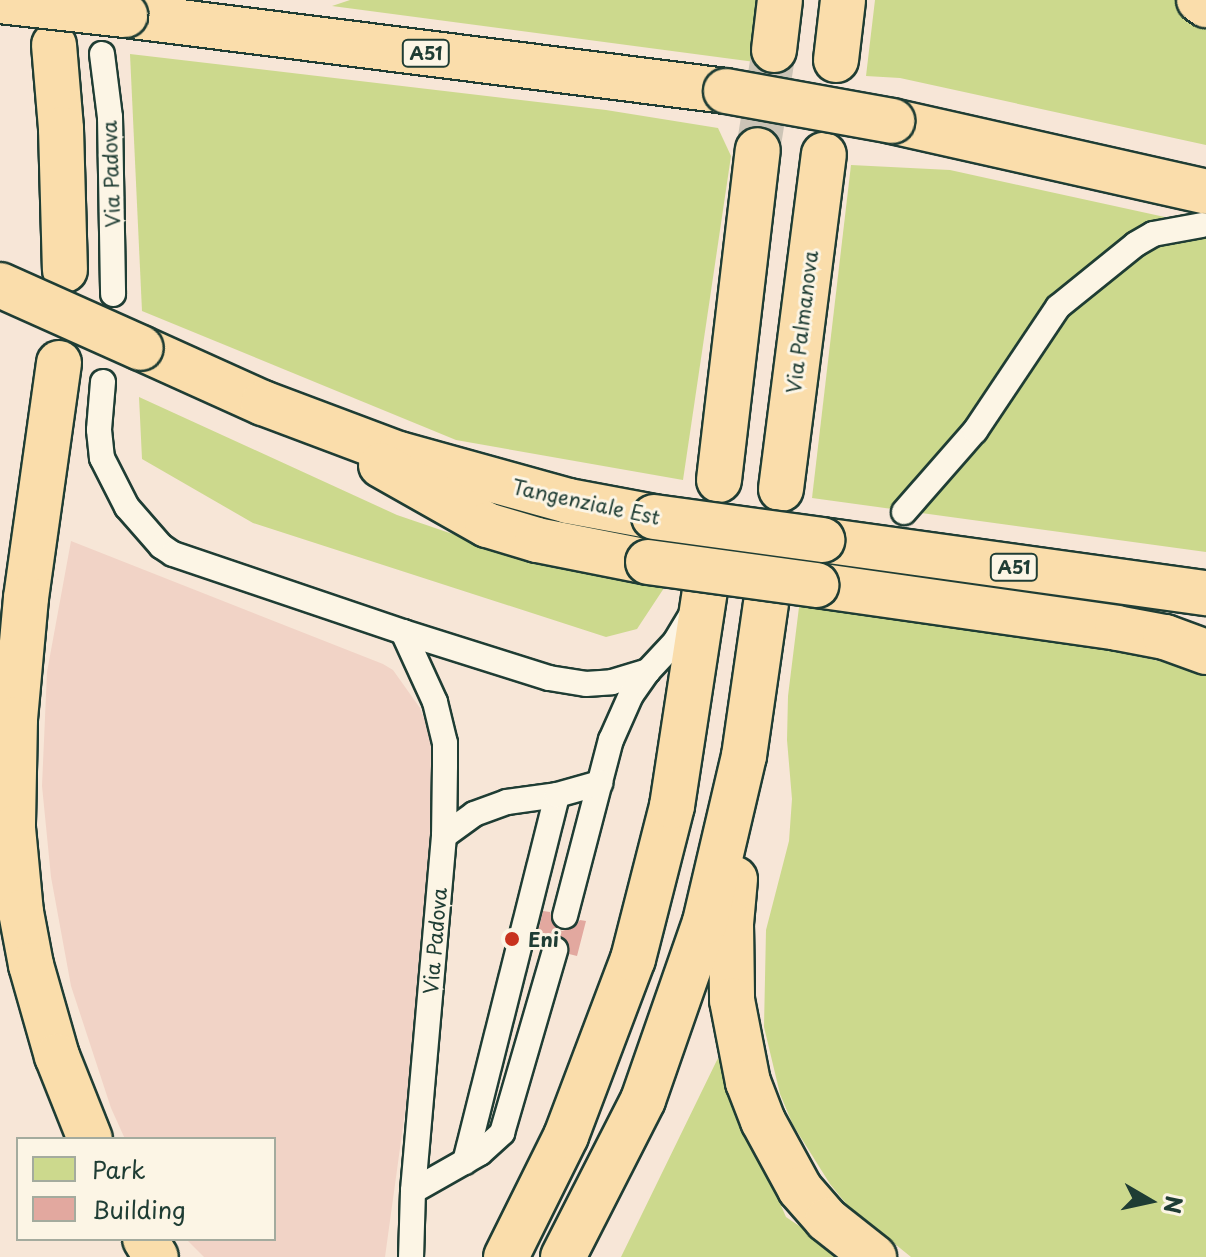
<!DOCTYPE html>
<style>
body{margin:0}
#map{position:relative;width:1206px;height:1257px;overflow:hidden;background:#f7e6d7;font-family:"Playpen Sans",sans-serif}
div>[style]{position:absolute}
.built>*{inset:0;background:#f1d3c6}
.green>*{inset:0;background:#ccd98d}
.building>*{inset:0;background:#e2a89f}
.highway-tunnel>*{height:44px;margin-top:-22px;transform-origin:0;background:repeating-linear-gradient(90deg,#ccc4b6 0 44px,transparent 0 66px)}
.roads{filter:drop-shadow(2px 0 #1f3d34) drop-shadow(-2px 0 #1f3d34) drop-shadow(0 2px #1f3d34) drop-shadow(0 -2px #1f3d34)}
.lane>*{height:24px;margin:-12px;padding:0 12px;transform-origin:12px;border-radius:12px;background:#fcf5e5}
.highway>*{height:44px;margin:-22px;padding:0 22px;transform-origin:22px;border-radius:22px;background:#faddab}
.bridges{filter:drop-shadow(2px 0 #1f3d34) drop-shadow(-2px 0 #1f3d34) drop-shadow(0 2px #1f3d34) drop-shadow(0 -2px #1f3d34)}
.highway-bridge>*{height:44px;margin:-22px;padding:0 22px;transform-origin:22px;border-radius:22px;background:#faddab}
.dots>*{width:22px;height:22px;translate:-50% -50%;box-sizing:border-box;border:4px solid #fcf5e5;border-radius:50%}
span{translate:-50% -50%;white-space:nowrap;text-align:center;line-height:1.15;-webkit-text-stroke:6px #fcf5e5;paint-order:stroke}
.shield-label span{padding:2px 6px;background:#fcf5e5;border:2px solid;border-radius:6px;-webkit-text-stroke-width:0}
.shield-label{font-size:18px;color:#1f3d34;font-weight:700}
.street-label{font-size:20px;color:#1f3d34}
.poi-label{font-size:20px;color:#1f3d34;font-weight:700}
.left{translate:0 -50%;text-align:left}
.legend{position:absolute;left:16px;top:1137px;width:260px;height:104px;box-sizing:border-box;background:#fcf5e5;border:2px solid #a4ab9e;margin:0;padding:10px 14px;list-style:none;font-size:24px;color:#1f3d34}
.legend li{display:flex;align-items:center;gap:16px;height:40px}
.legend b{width:40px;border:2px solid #a4ab9e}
.north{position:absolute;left:1110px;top:1161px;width:80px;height:80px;-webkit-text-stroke:6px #fcf5e5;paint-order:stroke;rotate:99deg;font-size:22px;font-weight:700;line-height:32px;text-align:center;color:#1f3d34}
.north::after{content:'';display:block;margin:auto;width:28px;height:36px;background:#1f3d34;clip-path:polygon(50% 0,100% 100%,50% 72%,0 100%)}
</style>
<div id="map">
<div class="built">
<i style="clip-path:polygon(71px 541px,383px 664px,393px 670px,420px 708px,434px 746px,435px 788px,408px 1090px,385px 1257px,204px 1257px,186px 1239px,274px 1239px,274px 1139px,125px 1139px,111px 1108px,71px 986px,51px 877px,42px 786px,47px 672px)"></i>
</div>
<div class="green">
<i style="clip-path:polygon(350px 0,761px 0,755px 62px,332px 6px)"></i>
<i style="clip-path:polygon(875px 0,1179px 0,1206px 23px,1206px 145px,900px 78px,866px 76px)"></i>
<i style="clip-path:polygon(130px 54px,606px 110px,718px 128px,731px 156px,683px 480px,456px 440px,142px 311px)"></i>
<i style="clip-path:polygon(851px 165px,950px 170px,1206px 226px,1206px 552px,812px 498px)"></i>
<i style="clip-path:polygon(139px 397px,397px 515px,476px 542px,668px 582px,637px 629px,606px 637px,253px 523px,142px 459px)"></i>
<i style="clip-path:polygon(800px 599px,974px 618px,1206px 672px,1206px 1257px,911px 1257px,848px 1206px,830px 1184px,793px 1125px,780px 1094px,764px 1027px,766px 930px,789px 841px,792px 799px,787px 740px,788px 696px)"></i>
<i style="clip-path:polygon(718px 1058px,786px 1217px,845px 1257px,621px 1257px)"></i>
</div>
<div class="building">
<i style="clip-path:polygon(543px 911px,550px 912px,554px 926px,562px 931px,575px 927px,580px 920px,586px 921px,577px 956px,569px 954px,566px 940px,558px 935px,545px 939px,540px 947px,535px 945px)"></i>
</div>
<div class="highway-tunnel">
<i style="left:758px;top:150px;width:101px;rotate:-80.9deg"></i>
</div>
<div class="roads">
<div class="lane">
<i style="left:102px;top:54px;width:64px;rotate:82.8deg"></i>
<i style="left:110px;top:117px;width:177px;rotate:89deg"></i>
<i style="left:103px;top:382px;width:48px;rotate:94.8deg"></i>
<i style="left:99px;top:430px;width:28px;rotate:84deg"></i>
<i style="left:102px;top:458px;width:55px;rotate:63deg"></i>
<i style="left:127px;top:507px;width:52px;rotate:48.9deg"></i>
<i style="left:161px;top:546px;width:14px;rotate:34deg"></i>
<i style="left:173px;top:554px;width:243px;rotate:18.7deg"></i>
<i style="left:403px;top:632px;width:153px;rotate:17.5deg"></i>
<i style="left:549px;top:678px;width:37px;rotate:9deg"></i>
<i style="left:586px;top:684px;width:26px;rotate:-4deg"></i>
<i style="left:612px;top:682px;width:38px;rotate:-17deg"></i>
<i style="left:648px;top:671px;width:40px;rotate:-47deg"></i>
<i style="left:675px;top:642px;width:31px;rotate:-59deg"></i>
<i style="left:904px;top:512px;width:108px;rotate:-48.8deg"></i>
<i style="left:975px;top:431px;width:149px;rotate:-56.2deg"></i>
<i style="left:1058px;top:307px;width:100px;rotate:-38.9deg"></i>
<i style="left:1136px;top:244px;width:20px;rotate:-30deg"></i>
<i style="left:1153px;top:234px;width:50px;rotate:-10.4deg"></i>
<i style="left:403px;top:632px;width:77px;rotate:65.4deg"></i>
<i style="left:435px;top:702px;width:42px;rotate:76.3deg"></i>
<i style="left:445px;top:743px;width:23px;rotate:90deg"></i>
<i style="left:445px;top:766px;width:70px;rotate:90.8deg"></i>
<i style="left:444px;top:836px;width:356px;rotate:95deg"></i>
<i style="left:413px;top:1191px;width:66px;rotate:91.7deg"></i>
<i style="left:444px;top:836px;width:37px;rotate:-36deg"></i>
<i style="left:474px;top:814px;width:35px;rotate:-20deg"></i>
<i style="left:507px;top:802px;width:50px;rotate:-8deg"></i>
<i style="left:565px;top:916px;width:182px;rotate:-75.4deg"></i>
<i style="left:611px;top:740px;width:49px;rotate:-66deg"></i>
<i style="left:631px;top:695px;width:29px;rotate:-55deg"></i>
<i style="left:465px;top:1162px;width:378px;rotate:-75.9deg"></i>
<i style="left:557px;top:795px;width:45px;rotate:-15.6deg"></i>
<i style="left:413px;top:1191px;width:77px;rotate:-29.6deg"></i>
<i style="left:480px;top:1153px;width:30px;rotate:-42deg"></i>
<i style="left:502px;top:1133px;width:191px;rotate:-73.8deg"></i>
</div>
<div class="highway">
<i style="left:1199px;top:0;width:9px;rotate:36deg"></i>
<i style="left:125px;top:15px;width:606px;rotate:7.21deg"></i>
<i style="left:54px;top:45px;width:84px;rotate:85.2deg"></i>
<i style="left:61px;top:129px;width:141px;rotate:88.4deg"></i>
<i style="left:774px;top:50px;width:50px;rotate:-83.2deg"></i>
<i style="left:836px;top:60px;width:60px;rotate:-83.3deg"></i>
<i style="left:892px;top:121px;width:322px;rotate:12.7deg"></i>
<i style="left:141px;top:348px;width:134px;rotate:24.3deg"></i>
<i style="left:263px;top:403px;width:145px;rotate:20.6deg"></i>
<i style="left:399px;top:454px;width:175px;rotate:15.5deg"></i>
<i style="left:568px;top:501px;width:87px;rotate:10.5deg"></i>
<i style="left:59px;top:363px;width:237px;rotate:98deg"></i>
<i style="left:26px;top:598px;width:121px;rotate:95.2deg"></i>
<i style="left:15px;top:719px;width:109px;rotate:91.1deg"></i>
<i style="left:13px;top:828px;width:84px;rotate:84.6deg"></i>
<i style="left:21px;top:912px;width:54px;rotate:79.3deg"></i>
<i style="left:31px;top:965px;width:95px;rotate:74.1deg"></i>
<i style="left:57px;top:1056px;width:89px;rotate:68.3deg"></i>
<i style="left:381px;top:465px;width:122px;rotate:29.5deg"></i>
<i style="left:487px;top:525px;width:52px;rotate:16.7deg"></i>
<i style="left:537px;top:540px;width:113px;rotate:11.2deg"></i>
<i style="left:719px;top:480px;width:332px;rotate:-83.3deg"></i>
<i style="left:781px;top:489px;width:337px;rotate:-82.7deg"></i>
<i style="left:822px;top:540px;width:388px;rotate:7.9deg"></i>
<i style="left:816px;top:585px;width:304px;rotate:8.1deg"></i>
<i style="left:1117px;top:628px;width:49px;rotate:10.6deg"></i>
<i style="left:1165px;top:637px;width:44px;rotate:20.1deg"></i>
<i style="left:735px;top:879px;width:45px;rotate:95.1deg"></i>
<i style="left:731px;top:924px;width:76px;rotate:89.2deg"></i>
<i style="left:732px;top:1000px;width:84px;rotate:79deg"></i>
<i style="left:748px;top:1082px;width:42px;rotate:69deg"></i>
<i style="left:763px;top:1121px;width:77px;rotate:61.4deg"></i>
<i style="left:800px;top:1189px;width:41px;rotate:48.9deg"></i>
<i style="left:827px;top:1220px;width:60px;rotate:38.2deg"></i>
<i style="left:145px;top:1239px;width:21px;rotate:59deg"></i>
<i style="left:506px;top:1257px;width:135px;rotate:-63.6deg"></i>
<i style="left:566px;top:1136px;width:189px;rotate:-69.3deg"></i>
<i style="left:633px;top:959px;width:158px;rotate:-75.7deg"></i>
<i style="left:672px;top:806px;width:219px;rotate:-81.3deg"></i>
<i style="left:563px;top:1257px;width:176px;rotate:-63deg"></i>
<i style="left:643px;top:1100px;width:188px;rotate:-70.8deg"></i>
<i style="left:705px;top:922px;width:171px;rotate:-76.8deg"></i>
<i style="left:744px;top:756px;width:161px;rotate:-81.8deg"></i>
</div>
</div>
<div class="bridges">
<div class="highway-bridge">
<i style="left:0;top:1px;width:126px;rotate:6.4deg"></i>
<i style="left:726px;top:91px;width:169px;rotate:10.2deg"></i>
<i style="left:0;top:285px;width:154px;rotate:24.1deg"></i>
<i style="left:654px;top:517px;width:170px;rotate:7.8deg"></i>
<i style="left:648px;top:562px;width:170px;rotate:7.8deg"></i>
</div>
</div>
<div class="dots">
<i style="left:512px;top:939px;background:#c8321e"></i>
</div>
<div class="shield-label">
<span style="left:426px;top:53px">A51</span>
<span style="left:1014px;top:567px">A51</span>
</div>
<div class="street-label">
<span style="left:111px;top:174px;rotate:-92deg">Via Padova</span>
<span style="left:802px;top:322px;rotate:-83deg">Via Palmanova</span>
<span style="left:586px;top:502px;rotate:12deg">Tangenziale Est</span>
<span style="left:435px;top:941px;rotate:-85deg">Via Padova</span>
</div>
<div class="poi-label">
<span class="left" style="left:528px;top:939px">Eni</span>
</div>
<ul class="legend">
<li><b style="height:22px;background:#ccd98d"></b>Park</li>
<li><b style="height:22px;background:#e2a89f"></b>Building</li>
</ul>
<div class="north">N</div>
</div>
